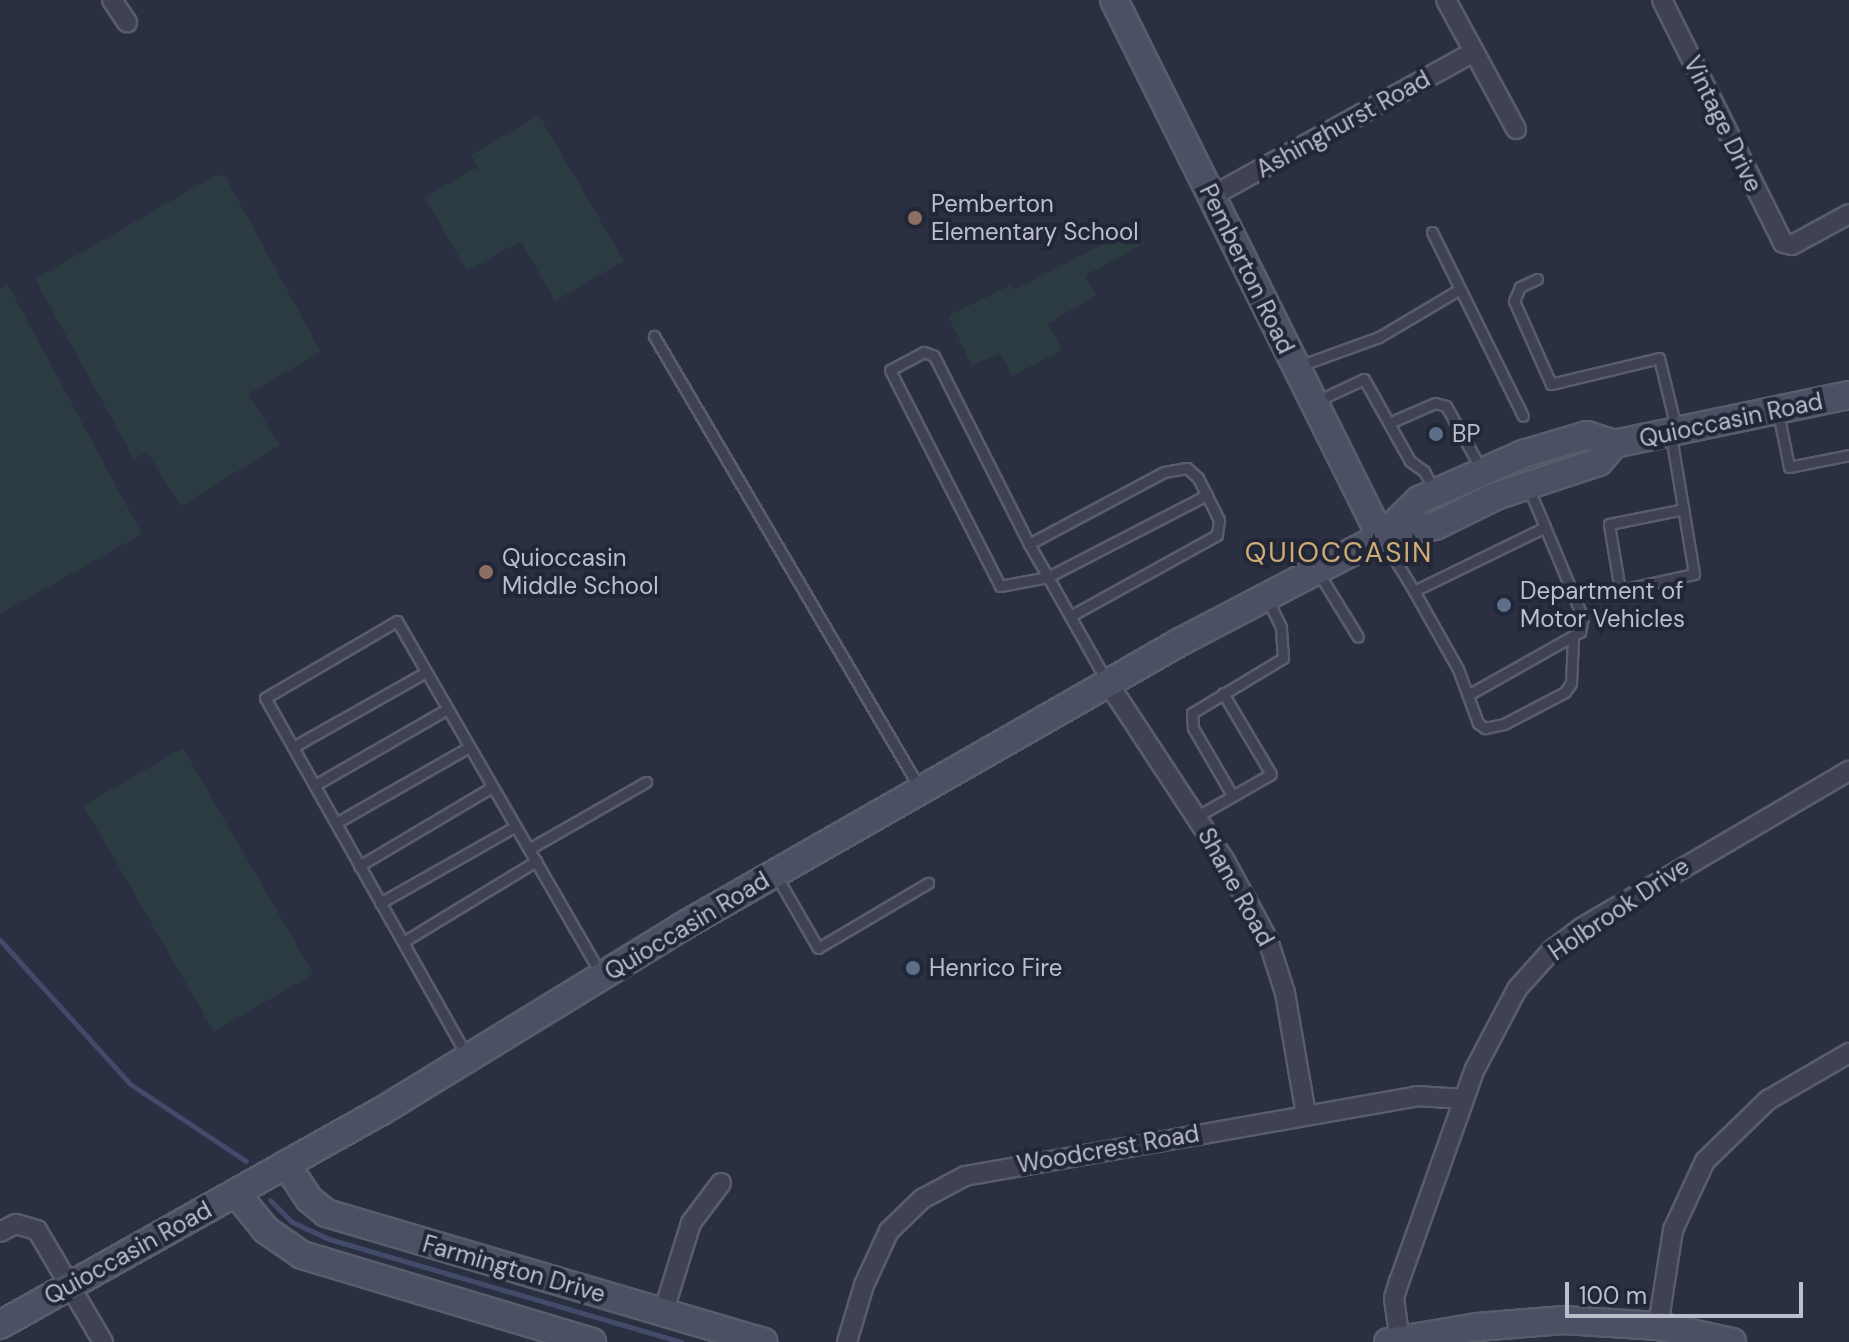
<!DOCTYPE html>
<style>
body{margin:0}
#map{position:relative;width:1849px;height:1342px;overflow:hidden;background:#2a2f41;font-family:"DM Sans",sans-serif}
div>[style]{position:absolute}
.green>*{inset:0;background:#2c3b42;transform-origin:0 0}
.stream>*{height:5px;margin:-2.5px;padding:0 2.5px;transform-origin:2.5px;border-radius:2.5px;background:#434b6a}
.roads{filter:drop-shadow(2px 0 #595d6b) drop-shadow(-2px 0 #595d6b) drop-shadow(0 2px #595d6b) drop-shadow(0 -2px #595d6b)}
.lane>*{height:9px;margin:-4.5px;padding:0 4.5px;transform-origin:4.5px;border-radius:4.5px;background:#3e4251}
.street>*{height:18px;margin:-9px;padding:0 9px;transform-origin:9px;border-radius:9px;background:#3e4251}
.secondary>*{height:26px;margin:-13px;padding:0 13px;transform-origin:13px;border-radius:13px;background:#4c5064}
.dots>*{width:22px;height:22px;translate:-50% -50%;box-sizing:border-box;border:4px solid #222737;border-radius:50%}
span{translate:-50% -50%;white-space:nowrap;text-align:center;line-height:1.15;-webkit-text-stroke:8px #222737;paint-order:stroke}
.street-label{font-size:24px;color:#bbbecb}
.poi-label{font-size:24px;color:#bbbecb}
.left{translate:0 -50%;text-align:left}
.quarter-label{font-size:28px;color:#ceac73;letter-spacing:2px}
.scale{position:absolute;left:1565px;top:1282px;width:238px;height:36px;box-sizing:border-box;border:4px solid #bbbecb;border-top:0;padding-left:10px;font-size:24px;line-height:28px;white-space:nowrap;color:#bbbecb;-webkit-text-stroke:6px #222737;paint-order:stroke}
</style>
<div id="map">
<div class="green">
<i style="clip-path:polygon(539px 115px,624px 261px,555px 301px,521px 241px,467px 271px,425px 197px,476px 168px,482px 176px,471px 155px)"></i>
<i style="clip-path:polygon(216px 175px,225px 176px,321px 352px,248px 394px,280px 445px,181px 506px,147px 452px,134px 459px,35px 279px)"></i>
<i style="clip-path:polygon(1136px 227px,1144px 244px,1084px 276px,1096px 295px,1048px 324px,1062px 350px,1012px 376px,1000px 353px,972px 366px,948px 316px,1011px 285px,1014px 290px)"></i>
<i style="clip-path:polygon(7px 283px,142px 534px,0 614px,0 290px)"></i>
<i style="left:183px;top:748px;width:261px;height:115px;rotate:60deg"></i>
</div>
<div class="stream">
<i style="left:0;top:940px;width:194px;rotate:47.9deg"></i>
<i style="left:130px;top:1084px;width:139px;rotate:33.6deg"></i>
<i style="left:270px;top:1200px;width:31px;rotate:45deg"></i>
<i style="left:292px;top:1222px;width:41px;rotate:24.7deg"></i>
<i style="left:329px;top:1239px;width:367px;rotate:16.3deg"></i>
</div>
<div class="roads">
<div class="lane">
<i style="left:1432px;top:232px;width:205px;rotate:63.7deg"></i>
<i style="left:1537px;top:279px;width:19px;rotate:155deg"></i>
<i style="left:1520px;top:287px;width:15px;rotate:113deg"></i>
<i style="left:1514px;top:301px;width:91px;rotate:66deg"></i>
<i style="left:1551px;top:384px;width:111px;rotate:-13.5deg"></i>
<i style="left:1659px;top:358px;width:72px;rotate:76.3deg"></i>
<i style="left:654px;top:336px;width:523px;rotate:59.56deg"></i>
<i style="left:1299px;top:366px;width:85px;rotate:-19.9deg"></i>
<i style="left:1379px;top:337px;width:92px;rotate:-30.7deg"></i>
<i style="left:1317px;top:401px;width:52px;rotate:-25.1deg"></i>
<i style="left:1364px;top:379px;width:94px;rotate:60.7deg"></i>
<i style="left:1410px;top:461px;width:17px;rotate:36deg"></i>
<i style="left:1424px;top:471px;width:21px;rotate:62deg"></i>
<i style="left:1778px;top:412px;width:56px;rotate:78.7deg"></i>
<i style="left:1789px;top:467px;width:61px;rotate:-11.3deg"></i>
<i style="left:1389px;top:423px;width:50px;rotate:-23.5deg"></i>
<i style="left:1435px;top:403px;width:11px;rotate:15deg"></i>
<i style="left:1446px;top:406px;width:72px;rotate:60.9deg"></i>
<i style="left:1671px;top:436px;width:140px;rotate:80.5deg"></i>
<i style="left:1694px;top:574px;width:76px;rotate:167.8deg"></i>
<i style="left:1620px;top:590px;width:67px;rotate:-99.5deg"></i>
<i style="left:1609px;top:524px;width:76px;rotate:-11.3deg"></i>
<i style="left:1383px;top:540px;width:60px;rotate:58.7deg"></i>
<i style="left:1414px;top:591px;width:146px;rotate:-26deg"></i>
<i style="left:1545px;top:527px;width:43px;rotate:-113deg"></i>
<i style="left:1029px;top:544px;width:153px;rotate:-28.1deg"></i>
<i style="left:1164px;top:472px;width:23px;rotate:-10deg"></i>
<i style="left:1187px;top:468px;width:15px;rotate:42deg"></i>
<i style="left:1198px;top:478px;width:47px;rotate:63.4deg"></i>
<i style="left:1219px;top:520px;width:15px;rotate:98deg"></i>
<i style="left:1217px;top:535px;width:168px;rotate:151.1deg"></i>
<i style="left:1318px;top:572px;width:76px;rotate:58.4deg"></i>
<i style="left:1414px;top:591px;width:90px;rotate:60.6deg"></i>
<i style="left:1458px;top:669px;width:58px;rotate:69.7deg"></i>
<i style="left:1478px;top:723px;width:9px;rotate:36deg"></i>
<i style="left:1485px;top:728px;width:19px;rotate:-12deg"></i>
<i style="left:1504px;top:724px;width:69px;rotate:-27.7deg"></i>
<i style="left:1565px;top:692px;width:11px;rotate:-56deg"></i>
<i style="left:1571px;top:683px;width:44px;rotate:-87.4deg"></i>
<i style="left:1106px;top:680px;width:118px;rotate:-119.4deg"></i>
<i style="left:1048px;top:577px;width:38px;rotate:-120deg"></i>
<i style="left:1029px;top:544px;width:211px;rotate:-116.8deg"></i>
<i style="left:934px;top:356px;width:11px;rotate:-158deg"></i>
<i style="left:924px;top:352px;width:38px;rotate:152deg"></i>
<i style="left:890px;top:370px;width:242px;rotate:63deg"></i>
<i style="left:1000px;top:586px;width:49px;rotate:-10.6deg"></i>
<i style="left:1048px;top:577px;width:179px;rotate:-27.3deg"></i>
<i style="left:1468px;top:695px;width:129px;rotate:-29.4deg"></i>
<i style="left:1580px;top:632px;width:14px;rotate:-78deg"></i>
<i style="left:1583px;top:618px;width:99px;rotate:-112.7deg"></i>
<i style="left:293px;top:747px;width:153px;rotate:-29.4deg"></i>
<i style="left:315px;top:785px;width:152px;rotate:-29.9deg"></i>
<i style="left:1232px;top:795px;width:78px;rotate:-120.2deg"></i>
<i style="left:1193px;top:728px;width:15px;rotate:-94deg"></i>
<i style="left:1192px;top:713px;width:106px;rotate:-31.1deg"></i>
<i style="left:1283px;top:658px;width:31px;rotate:-94deg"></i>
<i style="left:1281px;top:627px;width:32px;rotate:-116deg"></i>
<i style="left:1196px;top:817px;width:86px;rotate:-29.8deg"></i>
<i style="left:1271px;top:774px;width:94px;rotate:-120.7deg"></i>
<i style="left:336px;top:823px;width:153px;rotate:-29.7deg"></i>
<i style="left:529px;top:849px;width:135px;rotate:-29.8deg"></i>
<i style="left:359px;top:866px;width:155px;rotate:-30.7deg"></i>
<i style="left:777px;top:877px;width:82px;rotate:60deg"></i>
<i style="left:818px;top:948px;width:128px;rotate:-30.6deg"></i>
<i style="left:380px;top:903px;width:156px;rotate:-29.5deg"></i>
<i style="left:403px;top:942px;width:156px;rotate:-31.3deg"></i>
<i style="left:467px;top:1056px;width:411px;rotate:-119.4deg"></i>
<i style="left:265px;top:698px;width:153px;rotate:-30.3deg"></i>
<i style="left:397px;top:621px;width:406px;rotate:60deg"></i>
</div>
<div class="street">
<i style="left:112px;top:0;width:27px;rotate:56deg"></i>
<i style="left:1446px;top:0;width:147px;rotate:61.5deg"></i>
<i style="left:1662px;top:0;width:271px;rotate:63.5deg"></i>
<i style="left:1783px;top:243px;width:9px;rotate:13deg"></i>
<i style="left:1792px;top:245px;width:65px;rotate:-28.5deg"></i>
<i style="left:1212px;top:196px;width:299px;rotate:-28.8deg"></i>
<i style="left:1108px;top:683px;width:213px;rotate:56.7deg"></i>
<i style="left:1225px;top:861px;width:90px;rotate:61.4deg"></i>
<i style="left:1268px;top:940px;width:56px;rotate:72.2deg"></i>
<i style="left:1285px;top:993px;width:124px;rotate:80.2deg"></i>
<i style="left:0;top:1232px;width:18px;rotate:-27deg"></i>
<i style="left:16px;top:1224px;width:22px;rotate:16deg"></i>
<i style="left:37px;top:1230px;width:130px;rotate:59.5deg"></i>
<i style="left:663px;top:1313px;width:94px;rotate:-72.7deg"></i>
<i style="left:691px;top:1223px;width:50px;rotate:-53.1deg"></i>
<i style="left:1658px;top:1326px;width:97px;rotate:-81.1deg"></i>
<i style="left:1673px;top:1230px;width:76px;rotate:-65.1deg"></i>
<i style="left:1705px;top:1161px;width:88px;rotate:-44.1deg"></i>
<i style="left:1768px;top:1100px;width:94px;rotate:-30.1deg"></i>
<i style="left:847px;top:1342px;width:59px;rotate:-73.4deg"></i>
<i style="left:864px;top:1285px;width:60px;rotate:-65.2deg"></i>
<i style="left:889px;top:1231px;width:46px;rotate:-44.1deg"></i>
<i style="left:922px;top:1199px;width:49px;rotate:-28.1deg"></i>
<i style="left:965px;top:1176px;width:459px;rotate:-10deg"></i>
<i style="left:1417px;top:1096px;width:47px;rotate:3.7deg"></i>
<i style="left:1400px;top:1342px;width:44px;rotate:-97.8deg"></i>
<i style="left:1394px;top:1298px;width:17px;rotate:-73deg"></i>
<i style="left:1399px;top:1282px;width:226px;rotate:-70.4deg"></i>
<i style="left:1475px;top:1069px;width:90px;rotate:-62.3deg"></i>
<i style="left:1517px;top:989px;width:52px;rotate:-48.1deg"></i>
<i style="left:1552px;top:950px;width:36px;rotate:-37deg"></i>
<i style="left:1581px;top:928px;width:311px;rotate:-30.4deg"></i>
</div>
<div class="secondary">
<i style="left:1114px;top:0;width:600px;rotate:63.56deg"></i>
<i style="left:1381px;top:537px;width:53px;rotate:-44.2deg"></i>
<i style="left:1419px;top:500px;width:114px;rotate:-23.9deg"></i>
<i style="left:1523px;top:454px;width:67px;rotate:-16.5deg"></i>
<i style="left:1587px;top:435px;width:28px;rotate:18deg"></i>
<i style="left:1614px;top:444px;width:240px;rotate:-11.8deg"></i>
<i style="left:286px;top:1164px;width:42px;rotate:56.7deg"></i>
<i style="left:309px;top:1199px;width:22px;rotate:39deg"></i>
<i style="left:326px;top:1213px;width:456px;rotate:16.4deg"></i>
<i style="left:236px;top:1193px;width:48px;rotate:51deg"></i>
<i style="left:266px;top:1230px;width:44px;rotate:34.8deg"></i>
<i style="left:302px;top:1255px;width:303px;rotate:16.7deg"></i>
<i style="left:0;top:1325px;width:436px;rotate:-29.3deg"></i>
<i style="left:380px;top:1112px;width:356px;rotate:-31.5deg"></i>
<i style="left:683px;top:926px;width:572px;rotate:-29.74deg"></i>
<i style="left:1180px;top:642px;width:227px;rotate:-27.6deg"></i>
<i style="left:1381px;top:537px;width:55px;rotate:-11.5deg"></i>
<i style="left:1435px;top:526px;width:68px;rotate:-26.2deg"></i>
<i style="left:1496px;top:496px;width:108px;rotate:-18.3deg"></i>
<i style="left:1599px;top:462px;width:23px;rotate:-50deg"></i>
<i style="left:1388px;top:1342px;width:90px;rotate:-9.6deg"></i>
<i style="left:1477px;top:1327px;width:87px;rotate:-4.6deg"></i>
<i style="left:1564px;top:1320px;width:94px;rotate:3.7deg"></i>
<i style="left:1658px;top:1326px;width:76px;rotate:12.2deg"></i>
</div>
</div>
<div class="dots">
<i style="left:915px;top:218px;background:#8d6e63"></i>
<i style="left:1436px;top:434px;background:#5c6f8a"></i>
<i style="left:486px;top:572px;background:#8d6e63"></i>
<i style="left:1504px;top:605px;background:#5c6f8a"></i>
<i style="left:913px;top:968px;background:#5c6f8a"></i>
</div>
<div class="street-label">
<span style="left:1343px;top:124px;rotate:-29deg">Ashinghurst Road</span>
<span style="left:1723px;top:124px;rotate:64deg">Vintage Drive</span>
<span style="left:1247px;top:269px;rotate:64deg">Pemberton Road</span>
<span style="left:1731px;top:420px;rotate:-12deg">Quioccasin Road</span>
<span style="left:1236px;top:887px;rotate:61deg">Shane Road</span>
<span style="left:1619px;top:909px;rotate:-34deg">Holbrook Drive</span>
<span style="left:687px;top:926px;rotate:-31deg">Quioccasin Road</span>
<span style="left:1108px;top:1149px;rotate:-10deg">Woodcrest Road</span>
<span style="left:128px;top:1253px;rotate:-29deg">Quioccasin Road</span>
<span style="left:514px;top:1269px;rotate:16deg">Farmington Drive</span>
</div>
<div class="poi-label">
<span class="left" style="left:931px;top:218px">Pemberton<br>Elementary School</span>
<span class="left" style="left:1452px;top:434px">BP</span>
<span class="left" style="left:502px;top:572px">Quioccasin<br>Middle School</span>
<span class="left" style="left:1520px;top:605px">Department of<br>Motor Vehicles</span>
<span class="left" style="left:929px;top:968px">Henrico Fire</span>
</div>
<div class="quarter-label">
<span style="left:1339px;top:553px">QUIOCCASIN</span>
</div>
<div class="scale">100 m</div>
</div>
